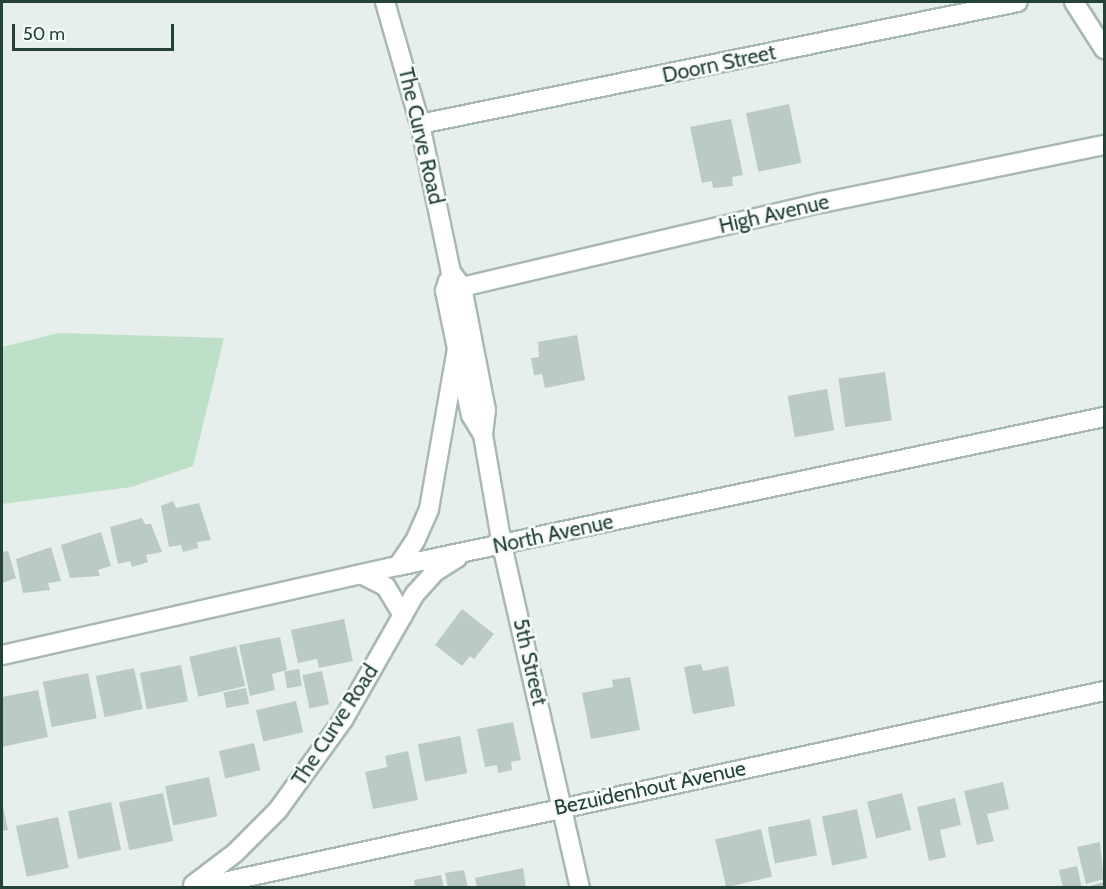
<!DOCTYPE html>
<style>
body{margin:0}
#map{position:relative;width:1106px;height:889px;overflow:hidden;background:#e6efeb;font-family:Cabin,sans-serif}
div>[style]{position:absolute}
.green>*{inset:0;background:#bfe0c8}
.building>*{inset:0;background:#bbcac4;transform-origin:0 0}
.roads{filter:drop-shadow(2px 0 #a8b8b2) drop-shadow(-2px 0 #a8b8b2) drop-shadow(0 2px #a8b8b2) drop-shadow(0 -2px #a8b8b2)}
.minor>*{height:18px;margin:-9px;padding:0 9px;transform-origin:9px;border-radius:9px;background:#fff}
span{translate:-50% -50%;white-space:nowrap;text-align:center;line-height:1.15;-webkit-text-stroke:5px #f7fbf9;paint-order:stroke}
.street-label{font-size:21px;color:#24423a}
.frame{position:absolute;inset:0;border:3px solid #24423a;pointer-events:none}
.scale{position:absolute;left:12px;top:24px;width:162px;height:27px;box-sizing:border-box;border:3px solid #24423a;border-top:0;padding-left:8px;font-size:18px;line-height:21px;white-space:nowrap;color:#24423a;-webkit-text-stroke:4px #f7fbf9;paint-order:stroke}
</style>
<div id="map">
<div class="green">
<i style="clip-path:polygon(58px 333px,224px 338px,193px 466px,131px 487px,2px 504px,2px 347px)"></i>
</div>
<div class="building">
<i style="left:789px;top:104px;width:60px;height:44px;rotate:78deg"></i>
<i style="clip-path:polygon(731px 119px,743px 175px,732px 177px,733px 186px,713px 188px,712px 181px,702px 183px,690px 127px)"></i>
<i style="clip-path:polygon(577px 335px,585px 380px,545px 388px,542px 374px,534px 375px,531px 358px,539px 357px,538px 342px)"></i>
<i style="left:885px;top:372px;width:49px;height:47px;rotate:82deg"></i>
<i style="left:827px;top:389px;width:42px;height:40px;rotate:80deg"></i>
<i style="clip-path:polygon(173px 501px,176px 508px,199px 503px,211px 540px,197px 542px,198px 548px,183px 552px,181px 545px,169px 547px,161px 506px)"></i>
<i style="clip-path:polygon(142px 518px,145px 524px,151px 524px,162px 552px,146px 555px,148px 562px,132px 567px,130px 561px,118px 564px,110px 527px)"></i>
<i style="clip-path:polygon(101px 532px,111px 566px,98px 570px,100px 576px,70px 578px,61px 545px)"></i>
<i style="clip-path:polygon(51px 547px,61px 581px,48px 583px,50px 590px,23px 593px,16px 559px)"></i>
<i style="clip-path:polygon(8px 551px,16px 578px,2px 583px,2px 552px)"></i>
<i style="clip-path:polygon(462px 609px,494px 634px,474px 659px,470px 656px,462px 666px,435px 645px)"></i>
<i style="clip-path:polygon(344px 619px,353px 661px,319px 668px,317px 659px,298px 663px,291px 630px)"></i>
<i style="clip-path:polygon(280px 637px,287px 670px,272px 674px,275px 690px,250px 696px,239px 645px)"></i>
<i style="left:236px;top:646px;width:41px;height:48px;rotate:77deg"></i>
<i style="clip-path:polygon(701px 664px,703px 671px,728px 666px,735px 706px,693px 714px,684px 667px)"></i>
<i style="left:181px;top:665px;width:37px;height:42px;rotate:79deg"></i>
<i style="left:134px;top:668px;width:42px;height:39px;rotate:78deg"></i>
<i style="left:299px;top:669px;width:17px;height:15px;rotate:80deg"></i>
<i style="left:322px;top:671px;width:34px;height:20px;rotate:78deg"></i>
<i style="left:88px;top:673px;width:46px;height:46px;rotate:79deg"></i>
<i style="clip-path:polygon(630px 677px,640px 730px,591px 739px,582px 693px,613px 687px,612px 680px)"></i>
<i style="left:246px;top:688px;width:16px;height:23px;rotate:79deg"></i>
<i style="clip-path:polygon(38px 690px,48px 737px,2px 747px,2px 697px)"></i>
<i style="left:296px;top:701px;width:32px;height:41px;rotate:77deg"></i>
<i style="clip-path:polygon(513px 722px,521px 760px,511px 762px,512px 770px,498px 773px,497px 765px,485px 767px,477px 729px)"></i>
<i style="left:460px;top:736px;width:38px;height:43px;rotate:79deg"></i>
<i style="left:254px;top:743px;width:28px;height:36px;rotate:77deg"></i>
<i style="clip-path:polygon(408px 751px,418px 800px,373px 809px,365px 772px,387px 767px,385px 756px)"></i>
<i style="left:209px;top:777px;width:40px;height:45px;rotate:78deg"></i>
<i style="clip-path:polygon(1003px 782px,1009px 809px,987px 814px,994px 841px,977px 845px,964px 791px)"></i>
<i style="left:163px;top:793px;width:49px;height:45px;rotate:78deg"></i>
<i style="left:902px;top:793px;width:38px;height:36px;rotate:76deg"></i>
<i style="clip-path:polygon(955px 798px,961px 825px,940px 830px,946px 857px,929px 861px,917px 807px)"></i>
<i style="clip-path:polygon(2px 802px,8px 830px,2px 831px)"></i>
<i style="left:111px;top:802px;width:49px;height:44px;rotate:78deg"></i>
<i style="left:857px;top:809px;width:50px;height:36px;rotate:78deg"></i>
<i style="left:58px;top:817px;width:52px;height:43px;rotate:78deg"></i>
<i style="left:810px;top:819px;width:37px;height:43px;rotate:79deg"></i>
<i style="left:761px;top:829px;width:49px;height:47px;rotate:77deg"></i>
<i style="clip-path:polygon(1100px 842px,1104px 879px,1086px 884px,1077px 847px)"></i>
<i style="clip-path:polygon(1077px 866px,1082px 888px,1063px 888px,1059px 870px)"></i>
<i style="clip-path:polygon(523px 868px,526px 888px,477px 888px,475px 878px)"></i>
<i style="clip-path:polygon(464px 870px,468px 888px,448px 888px,445px 873px)"></i>
<i style="clip-path:polygon(441px 875px,444px 888px,415px 888px,414px 880px)"></i>
<i style="clip-path:polygon(1104px 882px,1104px 888px,1086px 888px,1086px 887px)"></i>
</div>
<div class="roads">
<div class="minor">
<i style="left:385px;top:2px;width:127px;rotate:74deg"></i>
<i style="left:420px;top:124px;width:151px;rotate:78.2deg"></i>
<i style="left:451px;top:272px;width:19px;rotate:54deg"></i>
<i style="left:462px;top:287px;width:125px;rotate:79deg"></i>
<i style="left:486px;top:410px;width:25px;rotate:97deg"></i>
<i style="left:483px;top:435px;width:112px;rotate:80.2deg"></i>
<i style="left:502px;top:545px;width:352px;rotate:77.2deg"></i>
<i style="left:1074px;top:2px;width:56px;rotate:57.4deg"></i>
<i style="left:420px;top:124px;width:610px;rotate:-11.53deg"></i>
<i style="left:448px;top:281px;width:10px;rotate:107deg"></i>
<i style="left:445px;top:291px;width:127px;rotate:78.2deg"></i>
<i style="left:471px;top:415px;width:23px;rotate:59deg"></i>
<i style="left:445px;top:291px;width:386px;rotate:-13.2deg"></i>
<i style="left:821px;top:203px;width:289px;rotate:-11.6deg"></i>
<i style="left:398px;top:566px;width:30px;rotate:-56deg"></i>
<i style="left:415px;top:541px;width:35px;rotate:-66deg"></i>
<i style="left:429px;top:509px;width:163px;rotate:-80.1deg"></i>
<i style="left:361px;top:574px;width:28px;rotate:27deg"></i>
<i style="left:386px;top:587px;width:33px;rotate:59deg"></i>
<i style="left:2px;top:655px;width:406px;rotate:-12.7deg"></i>
<i style="left:398px;top:566px;width:722px;rotate:-11.92deg"></i>
<i style="left:193px;top:885px;width:53px;rotate:-37.3deg"></i>
<i style="left:235px;top:853px;width:61px;rotate:-45deg"></i>
<i style="left:278px;top:810px;width:111px;rotate:-54.2deg"></i>
<i style="left:343px;top:720px;width:145px;rotate:-60.3deg"></i>
<i style="left:415px;top:594px;width:31px;rotate:-48deg"></i>
<i style="left:436px;top:571px;width:25px;rotate:-32deg"></i>
<i style="left:196px;top:888px;width:929px;rotate:-12.24deg"></i>
</div>
</div>
<div class="street-label">
<span style="left:719px;top:64px;rotate:-12deg">Doorn Street</span>
<span style="left:421px;top:136px;rotate:77deg">The Curve Road</span>
<span style="left:774px;top:214px;rotate:-13deg">High Avenue</span>
<span style="left:553px;top:534px;rotate:-12deg">North Avenue</span>
<span style="left:530px;top:662px;rotate:77deg">5th Street</span>
<span style="left:335px;top:725px;rotate:-57deg">The Curve Road</span>
<span style="left:650px;top:788px;rotate:-12deg">Bezuidenhout Avenue</span>
</div>
<div class="frame"></div>
<div class="scale">50 m</div>
</div>
